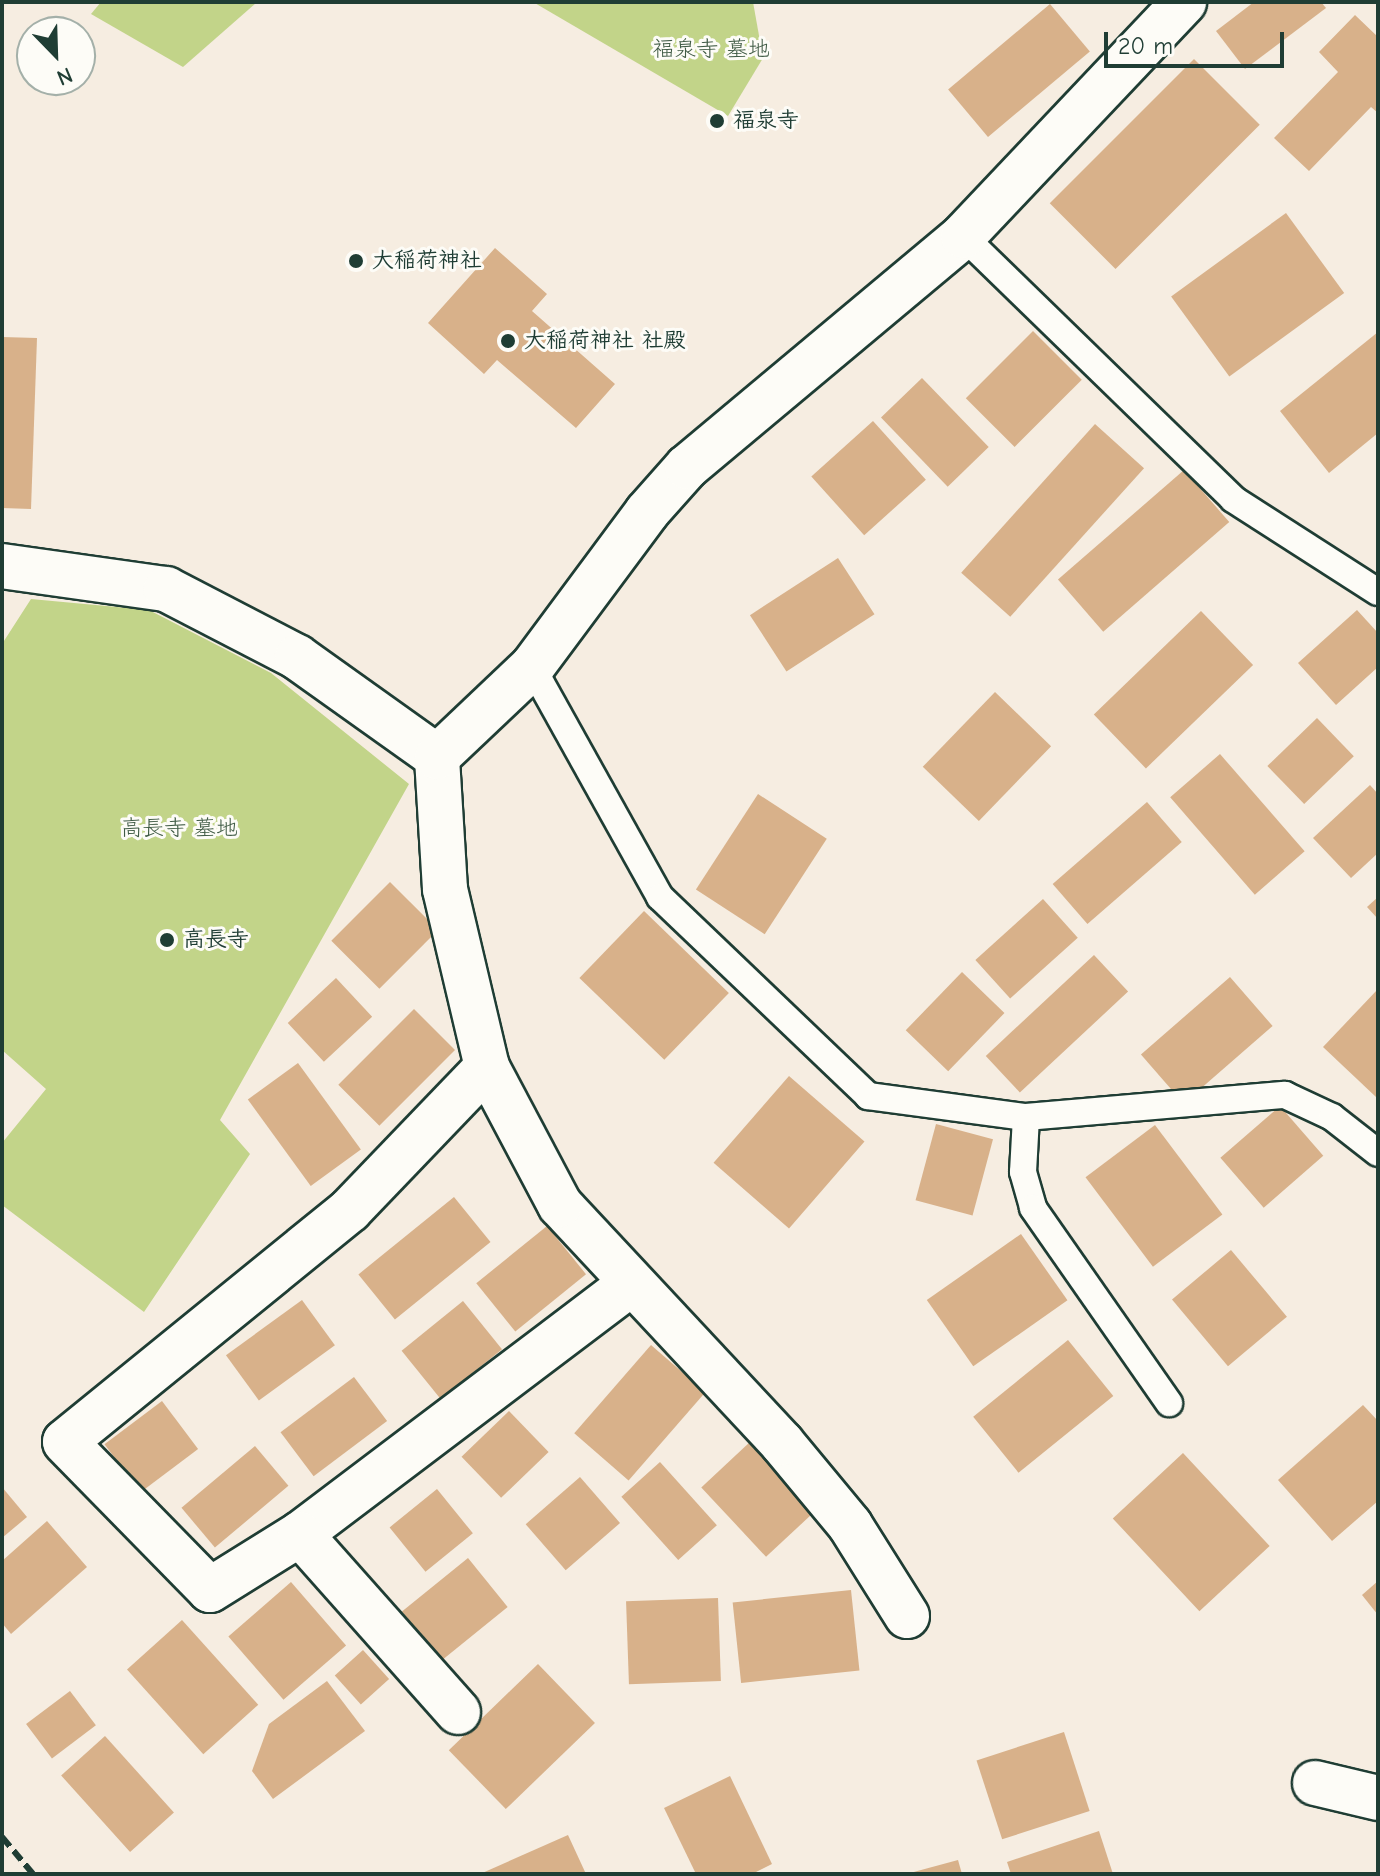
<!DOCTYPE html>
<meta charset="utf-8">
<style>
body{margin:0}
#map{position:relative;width:1380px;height:1876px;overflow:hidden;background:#f6ede1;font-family:"Comic Neue","Klee One",sans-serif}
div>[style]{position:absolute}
.green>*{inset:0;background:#c2d489}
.building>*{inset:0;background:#d8b18a;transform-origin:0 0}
.roads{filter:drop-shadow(2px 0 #1f3d34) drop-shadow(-2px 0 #1f3d34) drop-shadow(0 2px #1f3d34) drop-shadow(0 -2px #1f3d34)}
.service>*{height:26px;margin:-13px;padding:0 13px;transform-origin:13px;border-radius:13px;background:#fdfcf7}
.minor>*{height:44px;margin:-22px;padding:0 22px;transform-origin:22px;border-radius:22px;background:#fdfcf7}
.rail>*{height:6px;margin-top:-3px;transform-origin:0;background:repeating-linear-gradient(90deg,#1f3d34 0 12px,transparent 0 18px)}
.dots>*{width:22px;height:22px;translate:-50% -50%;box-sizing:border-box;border:4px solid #fdfcf7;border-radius:50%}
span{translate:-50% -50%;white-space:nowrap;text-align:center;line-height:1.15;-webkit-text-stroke:6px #fdfcf7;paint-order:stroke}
.park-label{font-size:22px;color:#405b45}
.poi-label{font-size:22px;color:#1f3d34;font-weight:700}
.left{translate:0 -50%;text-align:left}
.frame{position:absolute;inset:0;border:4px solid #1f3d34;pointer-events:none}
.north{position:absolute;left:16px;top:16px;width:80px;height:80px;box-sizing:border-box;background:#fdfcf7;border:2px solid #a4b0a9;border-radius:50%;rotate:157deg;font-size:22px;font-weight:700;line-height:32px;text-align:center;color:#1f3d34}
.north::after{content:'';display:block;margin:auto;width:28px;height:36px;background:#1f3d34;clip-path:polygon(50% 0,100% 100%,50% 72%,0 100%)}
.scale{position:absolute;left:1104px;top:32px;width:180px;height:36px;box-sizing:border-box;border:4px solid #1f3d34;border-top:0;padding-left:10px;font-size:24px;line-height:28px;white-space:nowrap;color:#1f3d34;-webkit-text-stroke:6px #fdfcf7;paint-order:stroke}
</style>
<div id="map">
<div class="green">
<i style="clip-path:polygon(101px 2px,257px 2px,183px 67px,91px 14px)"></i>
<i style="clip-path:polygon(533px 2px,753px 2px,763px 58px,728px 116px)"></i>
<i style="clip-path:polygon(31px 599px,149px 610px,271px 673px,409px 784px,220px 1120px,250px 1154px,144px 1312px,2px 1205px,2px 1143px,46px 1089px,2px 1050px,2px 644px)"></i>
</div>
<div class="building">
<i style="clip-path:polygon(1254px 2px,1321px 2px,1326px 8px,1245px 69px,1216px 31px)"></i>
<i style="left:1050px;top:4px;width:62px;height:133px;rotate:50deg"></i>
<i style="clip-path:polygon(1355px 15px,1378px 37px,1378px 113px,1371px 107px,1309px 171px,1274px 138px,1338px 72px,1319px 52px)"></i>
<i style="left:1194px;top:59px;width:93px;height:204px;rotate:45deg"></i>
<i style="left:1286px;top:213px;width:99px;height:142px;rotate:54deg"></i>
<i style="clip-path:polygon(495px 248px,547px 294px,532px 311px,615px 384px,576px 428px,497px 360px,484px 374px,428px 323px)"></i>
<i style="left:1033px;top:331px;width:69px;height:95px;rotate:45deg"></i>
<i style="clip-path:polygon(1378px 332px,1378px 433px,1329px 473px,1280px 411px)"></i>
<i style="clip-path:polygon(2px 337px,37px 338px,31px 509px,2px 508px)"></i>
<i style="left:922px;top:378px;width:96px;height:57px;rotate:46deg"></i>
<i style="left:873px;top:421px;width:79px;height:83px;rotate:48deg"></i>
<i style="left:1095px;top:424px;width:66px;height:200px;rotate:42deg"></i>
<i style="left:1184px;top:470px;width:69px;height:167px;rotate:49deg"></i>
<i style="left:838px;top:558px;width:67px;height:105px;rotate:57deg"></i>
<i style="clip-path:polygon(1357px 610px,1378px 633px,1378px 667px,1336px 705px,1298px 663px)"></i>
<i style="left:1201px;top:611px;width:75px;height:149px;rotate:46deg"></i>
<i style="left:995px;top:692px;width:78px;height:104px;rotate:44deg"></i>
<i style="left:1317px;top:718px;width:53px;height:69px;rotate:46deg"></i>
<i style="left:1220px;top:754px;width:129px;height:66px;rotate:49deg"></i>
<i style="clip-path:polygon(1370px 785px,1378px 794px,1378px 853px,1351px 878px,1313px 838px)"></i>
<i style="left:758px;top:794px;width:82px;height:114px;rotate:33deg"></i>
<i style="left:1147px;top:802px;width:53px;height:125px;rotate:49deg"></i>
<i style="left:390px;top:882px;width:68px;height:83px;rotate:45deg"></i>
<i style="clip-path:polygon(1378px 897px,1378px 919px,1367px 907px)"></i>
<i style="left:1043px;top:899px;width:52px;height:91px;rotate:48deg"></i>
<i style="left:644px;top:911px;width:118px;height:93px;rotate:44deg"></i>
<i style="left:1094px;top:955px;width:50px;height:148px;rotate:47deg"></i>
<i style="left:962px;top:972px;width:59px;height:81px;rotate:44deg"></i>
<i style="left:1230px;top:977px;width:65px;height:118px;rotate:49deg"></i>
<i style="left:336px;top:978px;width:53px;height:66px;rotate:47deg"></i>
<i style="clip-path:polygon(1378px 989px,1378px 1094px,1376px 1097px,1323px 1047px)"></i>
<i style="left:414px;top:1009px;width:58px;height:107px;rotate:45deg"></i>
<i style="left:298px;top:1063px;width:107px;height:62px;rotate:54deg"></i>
<i style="left:789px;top:1076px;width:100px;height:115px;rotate:41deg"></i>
<i style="left:1280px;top:1106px;width:66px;height:79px;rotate:49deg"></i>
<i style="left:936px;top:1124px;width:59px;height:79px;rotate:15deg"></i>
<i style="left:1155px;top:1125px;width:112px;height:87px;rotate:53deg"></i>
<i style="left:454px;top:1197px;width:58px;height:123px;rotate:51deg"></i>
<i style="left:547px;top:1226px;width:62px;height:91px;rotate:51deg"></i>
<i style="left:1021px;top:1234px;width:81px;height:115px;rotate:55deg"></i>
<i style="left:1231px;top:1250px;width:87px;height:77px;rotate:50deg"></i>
<i style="left:302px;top:1300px;width:56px;height:94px;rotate:54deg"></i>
<i style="left:463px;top:1301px;width:62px;height:79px;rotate:51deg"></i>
<i style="left:1068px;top:1340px;width:72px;height:122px;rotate:51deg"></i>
<i style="left:651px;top:1345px;width:72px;height:117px;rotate:41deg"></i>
<i style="left:354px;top:1377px;width:55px;height:92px;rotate:53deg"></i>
<i style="left:162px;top:1401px;width:60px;height:72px;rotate:53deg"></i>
<i style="clip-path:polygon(1363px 1405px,1378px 1421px,1378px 1501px,1332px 1541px,1278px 1480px)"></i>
<i style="left:509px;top:1411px;width:57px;height:66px;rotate:46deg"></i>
<i style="left:751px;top:1441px;width:95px;height:68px;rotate:47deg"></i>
<i style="left:255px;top:1446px;width:52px;height:96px;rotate:50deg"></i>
<i style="left:1183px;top:1453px;width:127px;height:96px;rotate:47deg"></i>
<i style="left:660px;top:1462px;width:85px;height:52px;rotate:48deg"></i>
<i style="left:580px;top:1477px;width:61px;height:72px;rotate:49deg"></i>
<i style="clip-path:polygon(2px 1487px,27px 1517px,2px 1538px)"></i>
<i style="left:437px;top:1489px;width:57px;height:61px;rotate:51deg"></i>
<i style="clip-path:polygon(47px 1521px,87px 1567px,11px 1634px,2px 1623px,2px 1561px)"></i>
<i style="left:468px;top:1558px;width:63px;height:85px;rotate:51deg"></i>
<i style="clip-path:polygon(1378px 1581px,1378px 1615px,1362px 1595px)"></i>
<i style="left:291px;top:1582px;width:84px;height:83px;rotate:49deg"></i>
<i style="left:851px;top:1590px;width:81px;height:119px;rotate:84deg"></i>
<i style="left:718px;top:1598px;width:83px;height:92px;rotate:88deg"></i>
<i style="left:182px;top:1620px;width:114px;height:74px;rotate:48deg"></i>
<i style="left:363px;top:1650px;width:39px;height:38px;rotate:48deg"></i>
<i style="left:538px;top:1664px;width:82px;height:124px;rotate:46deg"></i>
<i style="clip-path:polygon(327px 1681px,365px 1731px,273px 1799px,252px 1771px,269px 1724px)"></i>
<i style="left:70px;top:1691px;width:43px;height:55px;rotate:53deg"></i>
<i style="left:1064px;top:1732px;width:83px;height:92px;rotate:72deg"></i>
<i style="left:105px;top:1736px;width:103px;height:59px;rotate:48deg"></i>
<i style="clip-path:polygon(730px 1776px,772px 1864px,752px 1874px,696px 1874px,664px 1808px)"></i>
<i style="clip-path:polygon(1099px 1831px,1113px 1874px,1011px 1874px,1007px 1862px)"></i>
<i style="clip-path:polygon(568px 1835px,586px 1874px,480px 1874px)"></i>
<i style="clip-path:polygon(958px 1860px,962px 1874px,911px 1874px,910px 1873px)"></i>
</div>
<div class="roads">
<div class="service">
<i style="left:963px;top:236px;width:377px;rotate:44.2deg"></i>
<i style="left:1233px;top:499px;width:172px;rotate:32.7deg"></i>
<i style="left:532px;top:667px;width:263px;rotate:60.9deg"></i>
<i style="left:660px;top:897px;width:288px;rotate:43.7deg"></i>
<i style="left:868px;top:1096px;width:159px;rotate:7.6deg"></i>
<i style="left:1026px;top:1117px;width:260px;rotate:-4.9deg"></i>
<i style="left:1285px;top:1095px;width:52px;rotate:25.1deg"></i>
<i style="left:1332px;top:1117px;width:58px;rotate:38deg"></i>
<i style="left:1026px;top:1117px;width:55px;rotate:93.1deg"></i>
<i style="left:1023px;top:1172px;width:37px;rotate:74deg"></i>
<i style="left:1033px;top:1208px;width:238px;rotate:55.1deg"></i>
</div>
<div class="minor">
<i style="left:2px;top:566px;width:166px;rotate:8deg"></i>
<i style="left:166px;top:589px;width:148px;rotate:27.4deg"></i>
<i style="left:297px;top:657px;width:172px;rotate:35.5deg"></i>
<i style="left:487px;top:1067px;width:198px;rotate:133.8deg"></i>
<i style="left:350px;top:1210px;width:367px;rotate:140.9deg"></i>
<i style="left:65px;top:1442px;width:207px;rotate:45.6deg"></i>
<i style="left:210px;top:1590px;width:106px;rotate:-31.9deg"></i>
<i style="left:300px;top:1534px;width:415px;rotate:-37.1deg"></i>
<i style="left:300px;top:1534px;width:238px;rotate:48.4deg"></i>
<i style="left:907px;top:1616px;width:107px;rotate:-122.1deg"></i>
<i style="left:850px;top:1525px;width:107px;rotate:-129.7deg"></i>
<i style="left:782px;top:1443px;width:325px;rotate:-133deg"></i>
<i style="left:560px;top:1205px;width:156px;rotate:-117.9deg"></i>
<i style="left:487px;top:1067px;width:183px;rotate:-103.3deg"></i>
<i style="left:445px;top:889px;width:132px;rotate:-93.5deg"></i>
<i style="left:437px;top:757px;width:131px;rotate:-43.5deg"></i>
<i style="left:532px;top:667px;width:193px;rotate:-53.4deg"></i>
<i style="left:647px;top:512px;width:60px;rotate:-48.4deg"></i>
<i style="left:687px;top:467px;width:360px;rotate:-39.9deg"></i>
<i style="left:963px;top:236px;width:322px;rotate:-46.6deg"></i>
<i style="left:1315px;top:1783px;width:65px;rotate:13.4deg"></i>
</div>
</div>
<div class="rail">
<i style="left:2px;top:1837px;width:48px;rotate:50deg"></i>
</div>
<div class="dots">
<i style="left:717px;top:121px;background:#1f3d34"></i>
<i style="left:356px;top:261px;background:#1f3d34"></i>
<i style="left:508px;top:341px;background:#1f3d34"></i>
<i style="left:167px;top:940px;background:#1f3d34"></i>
</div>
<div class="park-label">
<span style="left:711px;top:50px">福泉寺 墓地</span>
<span style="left:179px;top:829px">高長寺 墓地</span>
</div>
<div class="poi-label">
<span class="left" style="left:733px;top:121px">福泉寺</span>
<span class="left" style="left:372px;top:261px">大稲荷神社</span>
<span class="left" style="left:524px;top:341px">大稲荷神社 社殿</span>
<span class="left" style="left:183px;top:940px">高長寺</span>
</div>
<div class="frame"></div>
<div class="north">N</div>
<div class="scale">20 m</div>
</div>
